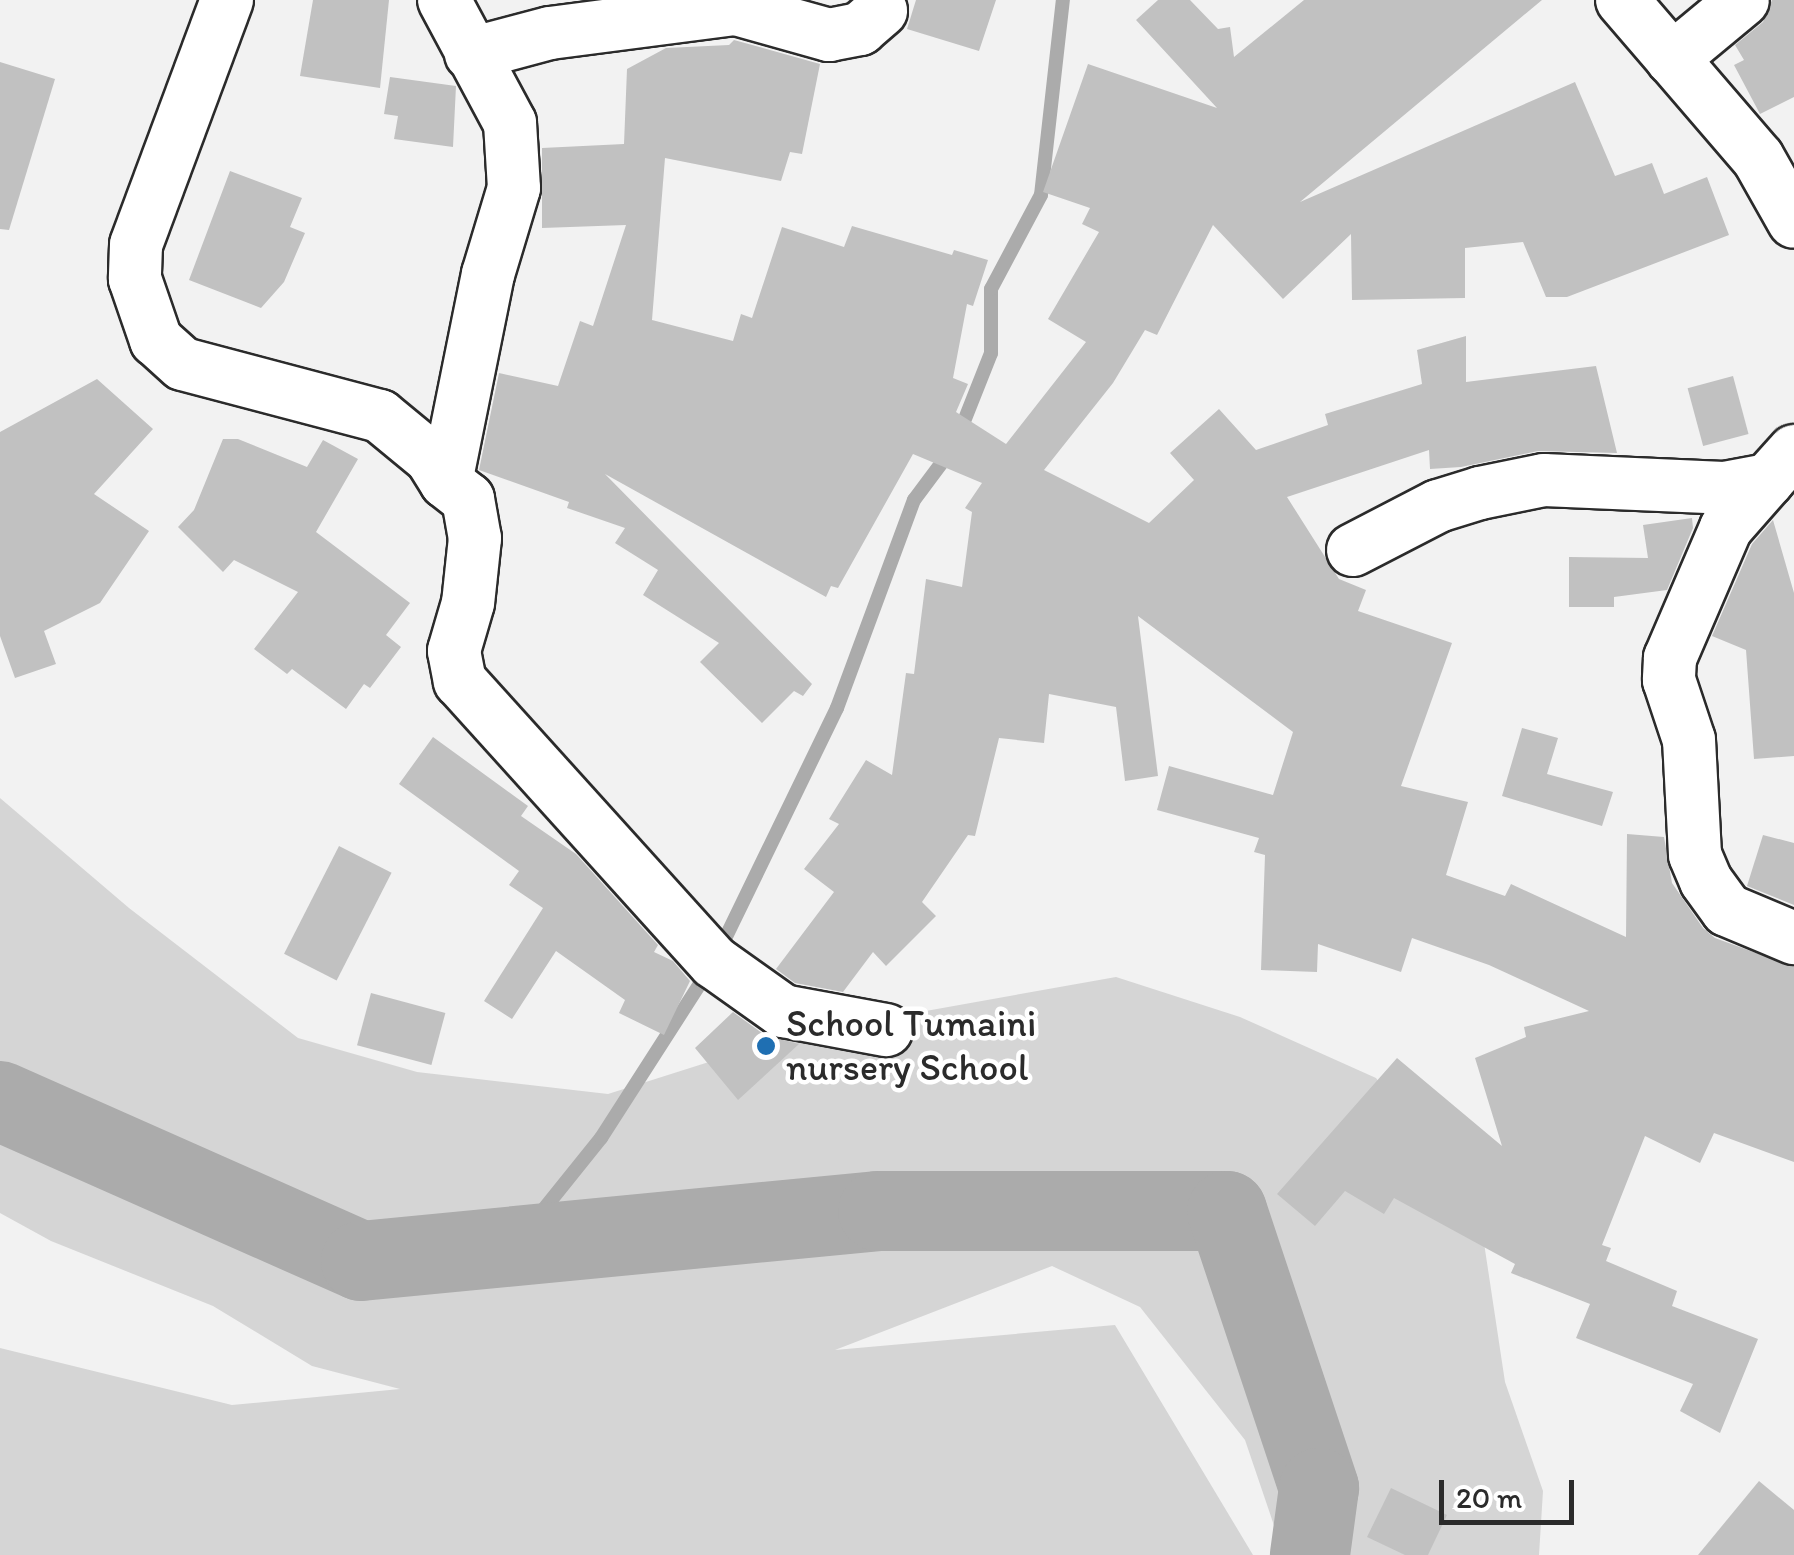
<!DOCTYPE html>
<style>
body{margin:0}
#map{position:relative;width:1794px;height:1555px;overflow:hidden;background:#f2f2f2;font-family:Itim,sans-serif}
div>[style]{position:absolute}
.green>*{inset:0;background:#d5d5d5}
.stream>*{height:14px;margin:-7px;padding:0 7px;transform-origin:7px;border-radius:7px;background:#ababab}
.river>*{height:80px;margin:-40px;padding:0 40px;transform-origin:40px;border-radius:40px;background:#ababab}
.building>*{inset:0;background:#c1c1c1;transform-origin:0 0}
.roads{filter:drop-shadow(2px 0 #2b2b2b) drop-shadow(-2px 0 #2b2b2b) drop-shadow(0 2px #2b2b2b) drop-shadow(0 -2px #2b2b2b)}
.street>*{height:52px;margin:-26px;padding:0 26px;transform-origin:26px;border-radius:26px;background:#fff}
.dots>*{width:28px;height:28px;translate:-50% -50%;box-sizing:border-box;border:5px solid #fff;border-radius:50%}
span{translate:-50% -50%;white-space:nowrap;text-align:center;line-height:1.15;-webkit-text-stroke:9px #fff;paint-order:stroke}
.poi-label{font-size:38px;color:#2b2b2b}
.left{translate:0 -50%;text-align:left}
.scale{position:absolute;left:1439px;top:1480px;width:135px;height:45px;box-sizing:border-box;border:5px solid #2b2b2b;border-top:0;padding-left:12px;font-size:30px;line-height:35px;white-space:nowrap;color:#2b2b2b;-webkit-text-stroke:8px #fff;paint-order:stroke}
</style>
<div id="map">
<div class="green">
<i style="clip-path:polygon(0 798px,129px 908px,298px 1038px,417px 1072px,608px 1094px,797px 1034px,1116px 977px,1240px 1017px,1376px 1078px,1481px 1223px,1505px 1382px,1543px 1491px,1539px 1555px,1284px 1555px,1245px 1440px,1140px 1307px,1052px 1266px,835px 1350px,1115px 1325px,1253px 1555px,0 1555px,0 1348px,232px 1405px,400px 1389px,312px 1366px,213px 1306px,51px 1241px,0 1213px)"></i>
</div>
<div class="stream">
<i style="left:959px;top:434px;width:87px;rotate:-68.4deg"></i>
<i style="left:991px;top:353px;width:64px;rotate:-90deg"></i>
<i style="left:991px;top:289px;width:106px;rotate:-62deg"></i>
<i style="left:1041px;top:195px;width:196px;rotate:-83.6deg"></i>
<i style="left:720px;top:949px;width:268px;rotate:-64.1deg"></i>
<i style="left:837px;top:708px;width:222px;rotate:-69.7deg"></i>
<i style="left:914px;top:500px;width:59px;rotate:-53.3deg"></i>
<i style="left:515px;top:1245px;width:137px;rotate:-51.2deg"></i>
<i style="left:601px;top:1138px;width:202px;rotate:-57.3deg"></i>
</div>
<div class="river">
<i style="left:0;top:1101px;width:395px;rotate:23.9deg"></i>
<i style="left:361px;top:1261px;width:519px;rotate:-5.52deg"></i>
<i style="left:878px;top:1211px;width:349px"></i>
<i style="left:1227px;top:1211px;width:292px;rotate:71.6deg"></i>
<i style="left:1319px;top:1488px;width:68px;rotate:97.7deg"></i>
</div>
<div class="building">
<i style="clip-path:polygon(313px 0,389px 0,380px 88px,300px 76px)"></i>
<i style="clip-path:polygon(916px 0,996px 0,979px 51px,907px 29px)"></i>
<i style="clip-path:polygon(1158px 0,1190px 0,1218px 29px,1230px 27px,1234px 57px,1304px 0,1542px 0,1300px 202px,1575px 82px,1615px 176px,1652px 163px,1664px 194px,1707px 177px,1729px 235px,1567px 297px,1546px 297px,1523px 242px,1465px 248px,1465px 298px,1352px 300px,1351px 234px,1283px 299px,1213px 225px,1157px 335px,1145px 330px,1113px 383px,1044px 470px,1149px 523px,1194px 480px,1170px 453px,1219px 409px,1256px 450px,1328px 425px,1325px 414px,1422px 384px,1417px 350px,1466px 336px,1466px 382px,1596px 366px,1617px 453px,1538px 451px,1461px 467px,1430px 469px,1429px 450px,1287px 497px,1339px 579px,1366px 590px,1358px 611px,1452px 643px,1401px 786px,1468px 802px,1446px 875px,1505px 896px,1511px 884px,1626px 937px,1627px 834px,1664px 837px,1672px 883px,1703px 928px,1715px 938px,1794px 967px,1794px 1162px,1714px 1133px,1700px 1163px,1645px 1136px,1602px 1245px,1611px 1248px,1606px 1261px,1677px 1291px,1672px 1306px,1758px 1339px,1720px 1433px,1680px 1411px,1693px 1384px,1576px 1338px,1590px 1304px,1511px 1273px,1515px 1264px,1394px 1198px,1384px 1214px,1345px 1191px,1315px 1226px,1277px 1194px,1397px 1058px,1502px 1146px,1475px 1058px,1526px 1037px,1524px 1027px,1589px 1011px,1489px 965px,1412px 938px,1401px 972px,1318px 944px,1317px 972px,1261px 970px,1265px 855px,1254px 852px,1259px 838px,1157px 810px,1169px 766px,1273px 795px,1293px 732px,1138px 616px,1158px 776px,1125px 781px,1116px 707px,1049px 694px,1044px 743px,999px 738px,975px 836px,968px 835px,922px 902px,936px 916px,886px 966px,873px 952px,843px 992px,795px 983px,776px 969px,834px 892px,804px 869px,839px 824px,829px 819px,866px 760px,892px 775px,906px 673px,914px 674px,926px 579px,962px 587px,972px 512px,965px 508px,982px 483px,913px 454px,838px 588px,831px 586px,826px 597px,605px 474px,812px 684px,803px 696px,794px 691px,762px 723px,700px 662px,719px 643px,643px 595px,658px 570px,615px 543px,625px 528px,567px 508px,569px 502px,479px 470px,499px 373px,558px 386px,580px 321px,593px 326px,626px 225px,542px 228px,542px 148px,624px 144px,627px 69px,666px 48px,729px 45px,734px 40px,820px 64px,802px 154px,790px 152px,781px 181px,665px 158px,652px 320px,733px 341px,741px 314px,752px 318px,782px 227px,844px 247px,852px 226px,952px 255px,954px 250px,988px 260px,973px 306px,967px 304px,953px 378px,968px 384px,956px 412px,1006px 444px,1086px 342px,1048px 319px,1099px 232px,1082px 224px,1090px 208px,1043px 192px,1088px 64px,1217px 108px,1136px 20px)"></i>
<i style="clip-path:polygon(1772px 0,1794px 0,1794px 97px,1760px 114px,1734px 65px,1744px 60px,1735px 45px,1763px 22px)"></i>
<i style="clip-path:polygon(0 62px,55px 79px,9px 230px,0 229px)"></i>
<i style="clip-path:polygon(390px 77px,456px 86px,453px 147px,394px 139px,398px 116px,384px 114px)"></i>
<i style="clip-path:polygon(230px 171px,302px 198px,290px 227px,305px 233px,284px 282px,261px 308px,189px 280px)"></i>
<i style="left:1733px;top:376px;width:60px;height:47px;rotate:75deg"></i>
<i style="clip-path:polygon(97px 379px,153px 429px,94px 494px,149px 531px,100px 603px,44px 631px,56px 664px,15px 678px,0 636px,0 432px)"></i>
<i style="clip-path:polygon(223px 439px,238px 439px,307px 467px,323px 440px,358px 459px,316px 532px,410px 603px,386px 635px,401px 647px,370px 688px,364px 684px,346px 709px,292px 669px,287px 674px,254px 649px,298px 592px,234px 560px,223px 572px,178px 527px,194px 510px)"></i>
<i style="clip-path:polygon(1692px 518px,1693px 528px,1667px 590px,1614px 597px,1614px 607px,1569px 607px,1569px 557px,1648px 558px,1643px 525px)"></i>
<i style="clip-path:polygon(1773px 520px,1794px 593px,1794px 756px,1754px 759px,1746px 650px,1712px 636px,1752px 544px)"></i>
<i style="clip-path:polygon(1522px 728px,1558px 738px,1547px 774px,1613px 792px,1602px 826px,1502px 796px)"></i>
<i style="clip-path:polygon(433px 737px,528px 806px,521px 816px,576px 854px,658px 945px,654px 952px,673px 961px,690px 981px,664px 1035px,619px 1013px,625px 1000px,556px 951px,512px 1019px,484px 1001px,543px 908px,509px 885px,519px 871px,399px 784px)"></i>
<i style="clip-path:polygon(1763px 835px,1794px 843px,1794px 905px,1747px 886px)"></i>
<i style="left:339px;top:846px;width:59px;height:121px;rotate:27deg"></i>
<i style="left:371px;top:993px;width:77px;height:54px;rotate:15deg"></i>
<i style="clip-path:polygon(733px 1012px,766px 1036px,799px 1044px,738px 1100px,695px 1048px)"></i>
<i style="clip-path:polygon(1759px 1481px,1794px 1510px,1794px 1555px,1698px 1555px)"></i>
<i style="clip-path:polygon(1391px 1488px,1447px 1515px,1428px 1555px,1405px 1555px,1367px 1537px)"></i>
</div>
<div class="roads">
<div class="street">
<i style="left:227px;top:0;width:261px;rotate:110.4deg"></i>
<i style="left:136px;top:245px;width:34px;rotate:92deg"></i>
<i style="left:135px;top:279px;width:65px;rotate:71deg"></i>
<i style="left:156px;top:340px;width:36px;rotate:42deg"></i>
<i style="left:183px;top:364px;width:204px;rotate:14.8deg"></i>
<i style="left:380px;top:416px;width:66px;rotate:39.5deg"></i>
<i style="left:431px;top:458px;width:28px;rotate:58deg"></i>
<i style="left:446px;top:482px;width:28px;rotate:38deg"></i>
<i style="left:468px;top:499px;width:40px;rotate:80deg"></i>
<i style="left:475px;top:538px;width:65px;rotate:96.1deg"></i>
<i style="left:468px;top:603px;width:50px;rotate:106.3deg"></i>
<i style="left:454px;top:651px;width:31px;rotate:79deg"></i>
<i style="left:460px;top:681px;width:379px;rotate:47.9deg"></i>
<i style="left:714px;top:962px;width:85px;rotate:35.4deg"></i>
<i style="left:783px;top:1011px;width:105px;rotate:10.5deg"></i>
<i style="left:444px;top:0;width:140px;rotate:61.8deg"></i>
<i style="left:510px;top:123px;width:65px;rotate:86.5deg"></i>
<i style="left:514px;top:188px;width:90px;rotate:106.8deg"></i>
<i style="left:488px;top:274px;width:212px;rotate:101.4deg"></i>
<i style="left:1622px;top:0;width:208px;rotate:49.3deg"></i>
<i style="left:1758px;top:158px;width:73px;rotate:60.6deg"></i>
<i style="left:471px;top:54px;width:82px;rotate:-14.9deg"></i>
<i style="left:550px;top:33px;width:188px;rotate:-7.4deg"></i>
<i style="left:736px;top:9px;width:97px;rotate:15.6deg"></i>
<i style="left:829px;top:35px;width:32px;rotate:-11deg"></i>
<i style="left:860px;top:29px;width:28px;rotate:-41deg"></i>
<i style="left:1672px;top:59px;width:92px;rotate:-39.7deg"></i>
<i style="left:1768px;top:480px;width:64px;rotate:131.2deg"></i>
<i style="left:1726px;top:528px;width:142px;rotate:113.3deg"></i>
<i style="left:1670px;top:658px;width:22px;rotate:93deg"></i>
<i style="left:1669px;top:680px;width:63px;rotate:71.6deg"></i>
<i style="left:1689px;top:740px;width:115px;rotate:87deg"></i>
<i style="left:1695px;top:855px;width:28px;rotate:67deg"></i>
<i style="left:1706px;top:881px;width:36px;rotate:54deg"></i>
<i style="left:1727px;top:910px;width:73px;rotate:22.7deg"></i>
<i style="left:1353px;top:550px;width:96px;rotate:-27.4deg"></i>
<i style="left:1438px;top:506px;width:44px;rotate:-17.2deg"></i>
<i style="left:1480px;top:493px;width:65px;rotate:-11.5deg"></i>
<i style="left:1544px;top:480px;width:180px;rotate:2.5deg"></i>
<i style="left:1724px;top:488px;width:45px;rotate:-10.3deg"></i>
<i style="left:1768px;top:480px;width:39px;rotate:-48deg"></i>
</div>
</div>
<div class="dots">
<i style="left:766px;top:1046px;background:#1f6fb2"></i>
</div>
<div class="poi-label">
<span class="left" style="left:786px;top:1046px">School Tumaini<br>nursery School</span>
</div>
<div class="scale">20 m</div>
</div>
